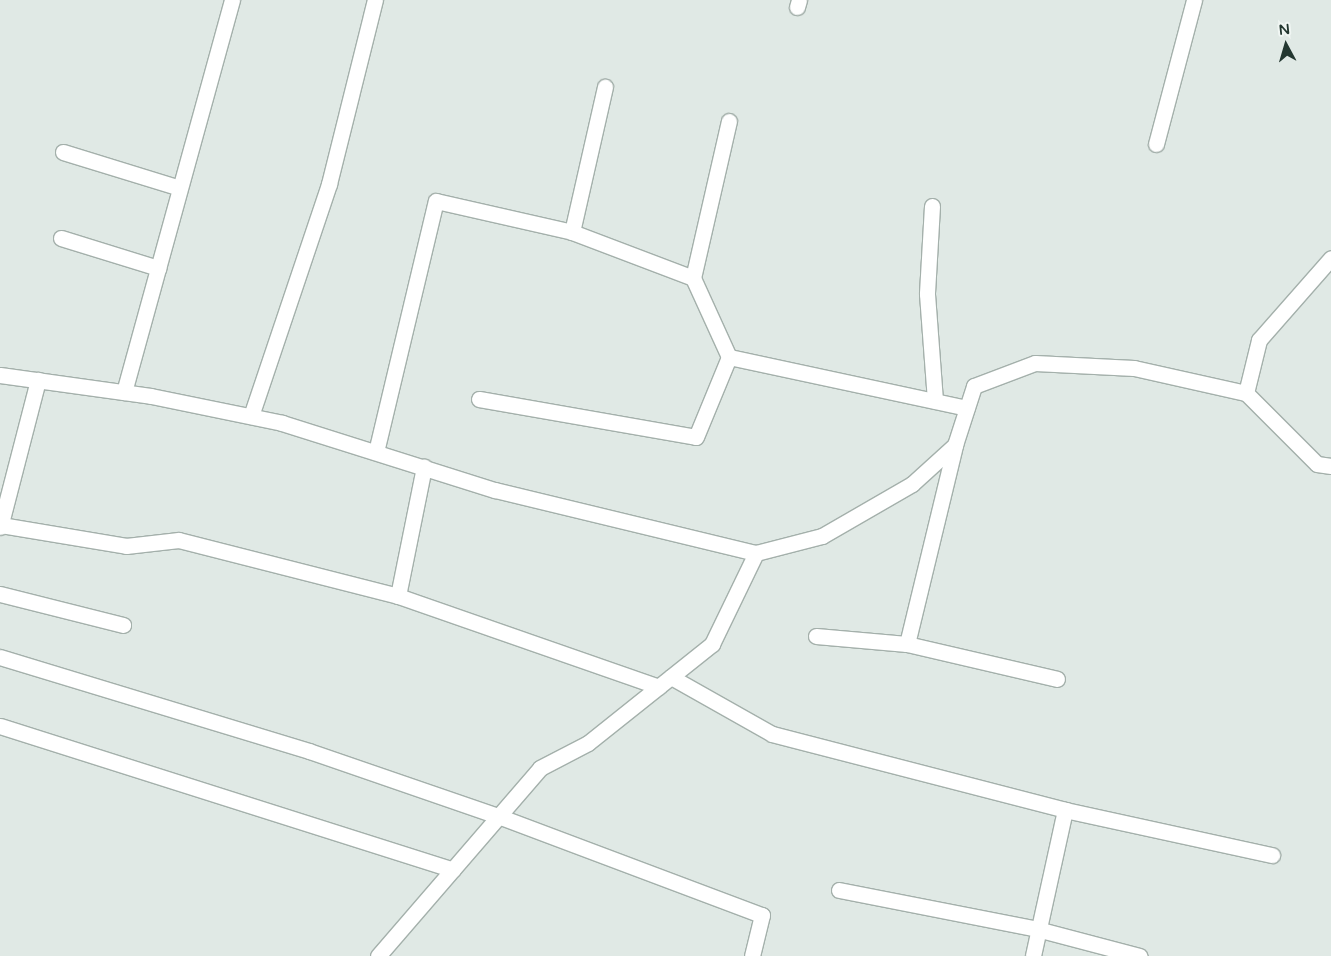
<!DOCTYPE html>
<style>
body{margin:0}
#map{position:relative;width:1331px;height:956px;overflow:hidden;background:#e0e9e5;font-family:"Varela Round",sans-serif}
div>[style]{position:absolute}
.roads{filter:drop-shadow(1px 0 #a4b0ab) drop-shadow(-1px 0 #a4b0ab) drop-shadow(0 1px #a4b0ab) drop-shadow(0 -1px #a4b0ab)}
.minor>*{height:15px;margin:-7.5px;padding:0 7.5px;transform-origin:7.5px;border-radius:7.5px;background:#fff}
span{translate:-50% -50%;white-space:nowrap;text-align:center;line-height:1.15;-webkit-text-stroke:4px #f0f6f3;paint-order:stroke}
.north{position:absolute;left:1261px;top:20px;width:50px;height:50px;-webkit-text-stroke:4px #f0f6f3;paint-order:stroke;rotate:354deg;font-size:14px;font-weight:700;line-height:20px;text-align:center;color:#233730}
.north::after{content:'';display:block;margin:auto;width:18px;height:22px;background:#233730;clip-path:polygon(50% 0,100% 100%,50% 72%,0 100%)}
</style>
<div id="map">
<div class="roads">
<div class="minor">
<i style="left:797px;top:7px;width:7px;rotate:-74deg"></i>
<i style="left:1156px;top:144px;width:149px;rotate:-75.2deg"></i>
<i style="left:63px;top:152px;width:122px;rotate:17.1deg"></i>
<i style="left:932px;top:206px;width:88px;rotate:93.3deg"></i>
<i style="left:927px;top:294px;width:107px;rotate:85.7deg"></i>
<i style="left:572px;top:232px;width:149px;rotate:-77.2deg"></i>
<i style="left:61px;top:238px;width:102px;rotate:17.2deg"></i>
<i style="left:693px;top:278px;width:161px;rotate:-77.1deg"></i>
<i style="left:0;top:375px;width:152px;rotate:7.9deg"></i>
<i style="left:151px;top:396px;width:134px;rotate:11.6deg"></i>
<i style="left:282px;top:423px;width:223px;rotate:17.5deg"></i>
<i style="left:495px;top:490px;width:268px;rotate:13.6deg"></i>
<i style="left:756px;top:553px;width:68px;rotate:-14.4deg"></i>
<i style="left:822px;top:536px;width:104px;rotate:-30deg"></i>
<i style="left:912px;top:484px;width:58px;rotate:-42.2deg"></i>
<i style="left:955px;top:445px;width:62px;rotate:-72.1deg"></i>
<i style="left:974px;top:386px;width:65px;rotate:-20.7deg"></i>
<i style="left:1035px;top:363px;width:99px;rotate:2.9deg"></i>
<i style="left:1134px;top:368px;width:115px;rotate:12.6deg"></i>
<i style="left:1246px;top:393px;width:100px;rotate:45deg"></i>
<i style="left:1317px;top:464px;width:14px;rotate:8deg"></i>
<i style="left:124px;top:392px;width:407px;rotate:-74.6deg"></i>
<i style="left:1246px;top:393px;width:55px;rotate:-76.2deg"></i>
<i style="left:1259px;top:340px;width:109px;rotate:-48.7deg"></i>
<i style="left:479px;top:399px;width:220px;rotate:9.9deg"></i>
<i style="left:696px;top:437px;width:87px;rotate:-67.6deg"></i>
<i style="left:251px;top:416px;width:245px;rotate:-71.4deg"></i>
<i style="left:329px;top:184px;width:190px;rotate:-76deg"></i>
<i style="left:376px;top:452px;width:258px;rotate:-76.6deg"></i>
<i style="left:436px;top:201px;width:139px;rotate:12.8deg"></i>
<i style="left:572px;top:232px;width:129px;rotate:20.8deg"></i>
<i style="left:693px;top:278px;width:87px;rotate:65.5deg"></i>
<i style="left:729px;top:357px;width:243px;rotate:12.1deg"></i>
<i style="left:1px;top:525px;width:127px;rotate:9.5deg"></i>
<i style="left:126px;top:546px;width:53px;rotate:-6.5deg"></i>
<i style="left:179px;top:540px;width:226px;rotate:14.3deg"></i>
<i style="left:398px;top:596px;width:276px;rotate:19.2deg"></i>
<i style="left:0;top:527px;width:152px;rotate:-75.5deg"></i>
<i style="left:0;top:594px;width:127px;rotate:14.1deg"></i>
<i style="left:398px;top:596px;width:132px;rotate:-78.6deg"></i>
<i style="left:816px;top:636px;width:91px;rotate:5deg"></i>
<i style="left:907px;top:644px;width:154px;rotate:13.1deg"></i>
<i style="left:907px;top:644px;width:205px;rotate:-76.4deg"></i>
<i style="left:0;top:657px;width:323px;rotate:16.9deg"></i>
<i style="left:309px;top:751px;width:200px;rotate:19deg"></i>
<i style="left:498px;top:816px;width:282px;rotate:20.6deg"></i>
<i style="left:762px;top:915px;width:42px;rotate:103.7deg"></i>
<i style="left:671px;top:677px;width:116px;rotate:29.4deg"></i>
<i style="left:772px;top:734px;width:303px;rotate:14.5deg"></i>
<i style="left:1065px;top:810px;width:149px;rotate:102.4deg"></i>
<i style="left:0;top:726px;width:475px;rotate:17.6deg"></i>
<i style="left:1065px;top:810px;width:212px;rotate:12.3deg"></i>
<i style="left:839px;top:890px;width:202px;rotate:11.1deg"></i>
<i style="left:1037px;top:929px;width:106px;rotate:14.8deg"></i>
<i style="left:378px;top:956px;width:248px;rotate:-49.2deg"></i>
<i style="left:540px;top:768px;width:54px;rotate:-27.5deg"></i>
<i style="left:588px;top:743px;width:159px;rotate:-38.6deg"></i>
<i style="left:712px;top:644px;width:101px;rotate:-64.2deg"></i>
</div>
</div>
<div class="north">N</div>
</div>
